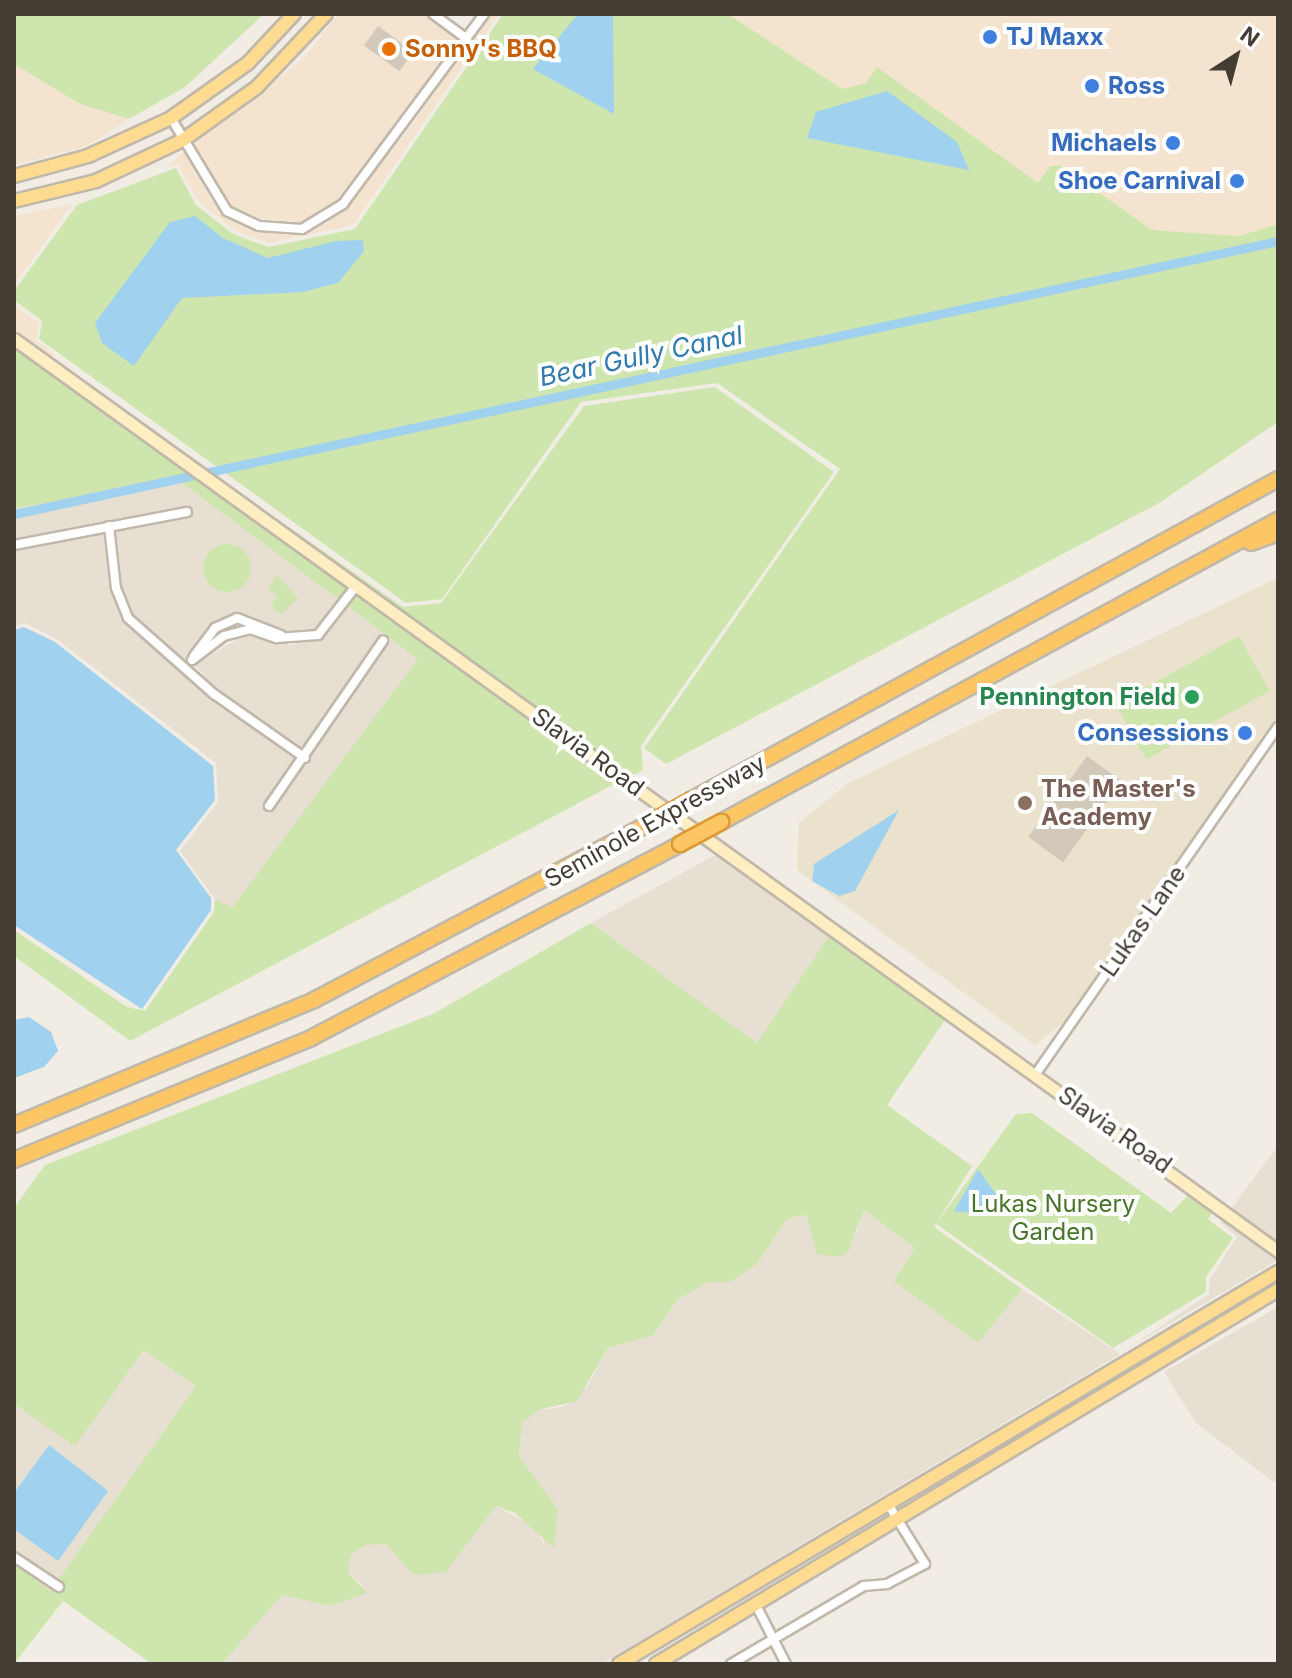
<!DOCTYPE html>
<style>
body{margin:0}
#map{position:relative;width:1292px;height:1678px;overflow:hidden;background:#f2ede4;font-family:Inter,sans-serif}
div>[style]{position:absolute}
.residential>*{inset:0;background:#e6dfd2}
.commercial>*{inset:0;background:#f4e4cf}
.education>*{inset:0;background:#ebe2ce}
.green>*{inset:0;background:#cee6ad;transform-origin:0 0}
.round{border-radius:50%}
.water>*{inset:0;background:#a0d1ef}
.canal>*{height:9px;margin:-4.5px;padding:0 4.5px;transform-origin:4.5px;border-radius:4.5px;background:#a0d1ef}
.building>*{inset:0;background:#d3c9ba;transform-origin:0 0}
.roads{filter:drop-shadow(2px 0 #c0b8aa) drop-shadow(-2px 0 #c0b8aa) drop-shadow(0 2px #c0b8aa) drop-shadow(0 -2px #c0b8aa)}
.street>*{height:8px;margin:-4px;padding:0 4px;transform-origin:4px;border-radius:4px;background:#fff}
.secondary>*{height:11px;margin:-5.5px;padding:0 5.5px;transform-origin:5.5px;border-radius:5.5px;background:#feeec2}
.primary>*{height:12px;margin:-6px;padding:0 6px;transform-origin:6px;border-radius:6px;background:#fddc92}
.highway>*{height:14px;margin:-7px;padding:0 7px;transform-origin:7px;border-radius:7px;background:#fcc665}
.bridges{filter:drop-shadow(2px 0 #db9a35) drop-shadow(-2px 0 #db9a35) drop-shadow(0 2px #db9a35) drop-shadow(0 -2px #db9a35)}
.highway-bridge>*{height:14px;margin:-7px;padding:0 7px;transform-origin:7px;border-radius:7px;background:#fcc665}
.dots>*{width:22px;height:22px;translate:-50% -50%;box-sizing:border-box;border:4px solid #fff;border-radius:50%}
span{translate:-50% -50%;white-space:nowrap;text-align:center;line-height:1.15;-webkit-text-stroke:8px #fff;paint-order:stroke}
.shop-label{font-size:24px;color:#366cbe;font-weight:700}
.left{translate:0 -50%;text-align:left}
.right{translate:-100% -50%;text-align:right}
.food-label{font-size:24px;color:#c56008;font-weight:700}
.leisure-label{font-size:24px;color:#27864d;font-weight:700}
.street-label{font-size:24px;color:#443d34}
.education-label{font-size:24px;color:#785e54;font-weight:700}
.park-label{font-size:24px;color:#477529}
.water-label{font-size:26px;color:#2f7bae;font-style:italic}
.frame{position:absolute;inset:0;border:16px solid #443d34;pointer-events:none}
.north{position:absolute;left:1196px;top:16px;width:80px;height:80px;-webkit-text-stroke:6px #fff;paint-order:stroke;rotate:36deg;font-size:22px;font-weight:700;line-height:32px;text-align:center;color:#443d34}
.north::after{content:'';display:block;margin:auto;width:28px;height:36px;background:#443d34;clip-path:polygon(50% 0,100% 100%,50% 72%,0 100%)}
</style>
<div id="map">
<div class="residential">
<i style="clip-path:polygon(182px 483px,341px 601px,317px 631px,290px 635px,236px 614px,212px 626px,185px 662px,132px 615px,120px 587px,114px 530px,192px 516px,191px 507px,14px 540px,14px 508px)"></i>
<i style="clip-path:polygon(105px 532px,111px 590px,124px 622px,211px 698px,299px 759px,263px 807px,269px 812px,389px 639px,382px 635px,304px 751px,217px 690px,194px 664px,249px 633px,290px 645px,319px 639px,348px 606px,419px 659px,232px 909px,215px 899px,180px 851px,218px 802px,216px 763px,57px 639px,25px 623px,14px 626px,14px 549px)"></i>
<i style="clip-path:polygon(719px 853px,831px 933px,757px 1043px,591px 923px)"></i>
<i style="clip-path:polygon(1278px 1146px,1278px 1245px,1231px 1209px)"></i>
<i style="clip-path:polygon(863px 1210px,916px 1248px,895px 1281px,978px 1343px,1022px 1289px,1120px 1354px,601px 1664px,222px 1664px,282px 1595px,329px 1606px,363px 1586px,348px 1572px,351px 1555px,365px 1545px,386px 1543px,426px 1571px,446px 1572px,496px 1506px,533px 1526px,545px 1546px,519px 1456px,522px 1423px,538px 1410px,563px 1407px,587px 1387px,608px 1348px,655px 1335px,678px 1299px,709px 1282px,730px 1282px,757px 1264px,788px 1218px,806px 1215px,817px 1254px,857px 1233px)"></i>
<i style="clip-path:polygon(1225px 1217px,1278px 1260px,1127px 1349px,1209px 1294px,1210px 1279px,1237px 1237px,1221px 1223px)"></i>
<i style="clip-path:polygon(1278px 1307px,1278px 1485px,1196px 1423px,1164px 1372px)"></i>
<i style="clip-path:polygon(144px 1350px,196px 1386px,50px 1591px,14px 1563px,14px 1529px,58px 1560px,49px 1446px,14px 1493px,14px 1404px,75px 1445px)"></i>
</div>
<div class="commercial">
<i style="clip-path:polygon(338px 14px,425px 14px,461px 40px,325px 215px,302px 224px,246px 216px,219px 196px,191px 146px,305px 57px)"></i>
<i style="clip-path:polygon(490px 14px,499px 14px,353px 225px,268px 243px,236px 231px,199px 202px,178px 165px,166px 168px,184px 152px,212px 202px,242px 225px,302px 234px,328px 223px,404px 136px)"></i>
<i style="clip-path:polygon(728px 14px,1278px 14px,1278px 224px,1239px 236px,1152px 230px,1061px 166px,1038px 183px,878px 68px,866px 83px,842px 89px)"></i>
<i style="clip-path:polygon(14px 64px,80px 104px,129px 119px,88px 146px,14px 165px)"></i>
<i style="clip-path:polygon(73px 204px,68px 210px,14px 285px,14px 216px)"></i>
<i style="clip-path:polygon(14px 305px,39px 323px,36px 340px,55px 355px,51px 358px,14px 333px)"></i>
</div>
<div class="education">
<i style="clip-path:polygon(1278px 578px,1278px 727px,1082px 1008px,1035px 1045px,797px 870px,799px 823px,848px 783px)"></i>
</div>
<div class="green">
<i style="clip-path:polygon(14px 14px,264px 14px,185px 87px,129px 119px,80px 104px,14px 64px)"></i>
<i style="clip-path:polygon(503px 14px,728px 14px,842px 89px,866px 83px,877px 67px,1038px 183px,1050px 166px,1061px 166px,1152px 230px,1239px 236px,1278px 224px,1278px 422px,1159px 503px,666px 764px,644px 748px,840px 469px,717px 383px,581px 402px,442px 599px,406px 603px,39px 339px,42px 321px,14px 300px,14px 291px,77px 205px,176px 168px,196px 205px,233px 234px,268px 247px,355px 229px)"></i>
<i style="clip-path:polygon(14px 347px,350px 587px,341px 601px,182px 483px,14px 508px)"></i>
<i style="clip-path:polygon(715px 387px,834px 472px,641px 746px,643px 770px,630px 777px,193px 460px,403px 607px,441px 603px,584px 406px)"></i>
<i class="round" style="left:203px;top:544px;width:48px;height:48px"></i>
<i style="clip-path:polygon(277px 575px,298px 598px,281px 615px,271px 606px,277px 596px,268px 590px)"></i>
<i style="clip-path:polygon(357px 592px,620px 781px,130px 1041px,14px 956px,14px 930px,127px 1007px,145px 1011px,214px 912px,215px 899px,232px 908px,418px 659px,348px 606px)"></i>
<i style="left:1239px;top:636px;width:63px;height:141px;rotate:61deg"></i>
<i style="clip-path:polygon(591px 923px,757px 1043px,831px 933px,947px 1017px,887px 1105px,972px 1166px,934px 1227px,1022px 1289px,978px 1343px,894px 1281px,915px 1248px,864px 1210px,848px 1252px,840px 1257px,817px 1254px,806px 1215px,788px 1218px,757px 1264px,730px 1282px,709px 1282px,678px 1299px,654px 1335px,608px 1348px,577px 1401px,538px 1410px,522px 1423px,519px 1456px,558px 1510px,554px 1548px,515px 1513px,496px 1506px,446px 1572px,413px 1575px,386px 1544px,365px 1545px,351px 1555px,348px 1572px,367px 1593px,329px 1606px,282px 1595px,222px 1664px,152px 1664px,63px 1601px,14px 1664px,14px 1563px,50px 1591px,196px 1386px,144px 1350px,75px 1446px,14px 1404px,14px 1208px,45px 1165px,435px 1013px)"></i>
<i style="clip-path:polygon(1032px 1113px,1171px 1213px,1188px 1195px,1212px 1213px,1208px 1219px,1233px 1238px,1206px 1277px,1206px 1292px,1113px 1348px,936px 1224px,1016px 1114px)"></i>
</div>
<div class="water">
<i style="clip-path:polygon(578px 14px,613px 14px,614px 114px,533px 69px)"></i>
<i style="clip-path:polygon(887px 91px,957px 142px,969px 170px,807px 138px,816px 112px)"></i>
<i style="clip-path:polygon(195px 216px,223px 238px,268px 258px,336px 241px,363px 240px,364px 251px,338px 283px,303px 292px,182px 298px,134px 366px,102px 343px,95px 323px,170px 222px)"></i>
<i style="clip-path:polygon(24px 627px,55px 642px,213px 766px,215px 800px,176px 850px,211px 898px,211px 910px,142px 1009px,14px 925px,14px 630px)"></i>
<i style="clip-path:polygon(899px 810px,855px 891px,839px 896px,812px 881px,814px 864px)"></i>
<i style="clip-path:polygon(29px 1017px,51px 1032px,58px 1051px,44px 1067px,14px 1078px,14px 1020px)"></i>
<i style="clip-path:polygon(978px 1169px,998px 1197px,986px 1215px,954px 1211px)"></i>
<i style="clip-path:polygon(49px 1445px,108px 1491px,58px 1561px,14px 1529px,14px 1493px)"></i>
</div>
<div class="canal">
<i style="left:14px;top:514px;width:1293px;rotate:-12.19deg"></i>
</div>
<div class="building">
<i style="left:378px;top:26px;width:44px;height:24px;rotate:36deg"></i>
<i style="left:1087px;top:756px;width:43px;height:100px;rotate:36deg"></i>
</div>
<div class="roads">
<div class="street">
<i style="left:433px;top:14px;width:42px;rotate:36.3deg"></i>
<i style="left:171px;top:118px;width:109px;rotate:58.9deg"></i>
<i style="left:227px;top:211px;width:35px;rotate:25deg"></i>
<i style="left:259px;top:226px;width:43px;rotate:4deg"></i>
<i style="left:302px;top:229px;width:48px;rotate:-31.4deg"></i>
<i style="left:343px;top:204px;width:237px;rotate:-53.4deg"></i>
<i style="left:109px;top:526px;width:62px;rotate:83.6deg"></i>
<i style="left:116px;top:588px;width:32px;rotate:68deg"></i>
<i style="left:128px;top:618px;width:115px;rotate:41.5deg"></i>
<i style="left:214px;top:694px;width:111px;rotate:35.1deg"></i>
<i style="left:14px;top:545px;width:176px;rotate:-10.8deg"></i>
<i style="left:194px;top:656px;width:35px;rotate:-53deg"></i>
<i style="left:215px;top:628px;width:24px;rotate:-24deg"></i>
<i style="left:237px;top:618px;width:47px;rotate:21.1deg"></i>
<i style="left:192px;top:660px;width:40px;rotate:-37deg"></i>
<i style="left:224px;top:636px;width:27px;rotate:-15deg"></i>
<i style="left:250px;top:629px;width:28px;rotate:19deg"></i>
<i style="left:276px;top:638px;width:42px;rotate:-4.1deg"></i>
<i style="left:318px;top:635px;width:62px;rotate:-52.2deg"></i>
<i style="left:269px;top:806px;width:201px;rotate:-55.4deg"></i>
<i style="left:1035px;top:1075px;width:424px;rotate:-55.1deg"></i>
<i style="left:14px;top:1557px;width:54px;rotate:33.7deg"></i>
<i style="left:755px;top:1603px;width:68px;rotate:63.1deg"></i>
<i style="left:731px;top:1664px;width:154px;rotate:-30.4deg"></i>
<i style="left:864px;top:1586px;width:23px;rotate:-5deg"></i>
<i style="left:887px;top:1584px;width:43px;rotate:-27.8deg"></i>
<i style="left:925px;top:1564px;width:70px;rotate:-121.7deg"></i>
</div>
<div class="secondary">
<i style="left:14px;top:339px;width:1559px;rotate:35.81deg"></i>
</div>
<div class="primary">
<i style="left:14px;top:176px;width:77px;rotate:-15.1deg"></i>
<i style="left:88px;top:156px;width:91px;rotate:-24.6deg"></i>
<i style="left:171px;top:118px;width:95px;rotate:-35.5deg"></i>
<i style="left:248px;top:63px;width:67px;rotate:-46.8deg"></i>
<i style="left:14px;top:201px;width:84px;rotate:-13.7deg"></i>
<i style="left:96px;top:181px;width:96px;rotate:-25.2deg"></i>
<i style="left:183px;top:140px;width:91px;rotate:-35.6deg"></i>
<i style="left:257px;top:87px;width:100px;rotate:-46.6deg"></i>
<i style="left:619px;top:1664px;width:767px;rotate:-30.75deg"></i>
<i style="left:656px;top:1664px;width:726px;rotate:-31.02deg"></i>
</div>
<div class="highway">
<i style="left:1251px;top:543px;width:29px;rotate:-20deg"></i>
<i style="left:691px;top:800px;width:669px;rotate:-28.67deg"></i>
<i style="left:721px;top:822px;width:634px;rotate:-28.47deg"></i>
<i style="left:14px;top:1125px;width:325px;rotate:-22.6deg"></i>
<i style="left:314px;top:1000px;width:380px;rotate:-27.8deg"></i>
<i style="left:14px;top:1160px;width:321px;rotate:-22.3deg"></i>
<i style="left:311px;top:1038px;width:417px;rotate:-27.7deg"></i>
</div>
</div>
<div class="bridges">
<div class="highway-bridge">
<i style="left:650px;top:823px;width:47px;rotate:-29.3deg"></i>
<i style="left:680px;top:844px;width:47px;rotate:-28.2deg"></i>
</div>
</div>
<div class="dots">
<i style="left:990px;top:37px;background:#3f7fe0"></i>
<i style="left:389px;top:49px;background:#e8710a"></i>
<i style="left:1092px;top:86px;background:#3f7fe0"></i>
<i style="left:1173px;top:143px;background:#3f7fe0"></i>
<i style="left:1237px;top:181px;background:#3f7fe0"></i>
<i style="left:1192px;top:697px;background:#2e9e5b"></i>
<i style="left:1245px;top:733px;background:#3f7fe0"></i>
<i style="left:1025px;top:803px;background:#8d6e63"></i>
</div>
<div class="shop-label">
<span class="left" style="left:1006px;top:37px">TJ Maxx</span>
<span class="left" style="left:1108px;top:86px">Ross</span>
<span class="right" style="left:1157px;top:143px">Michaels</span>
<span class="right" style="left:1221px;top:181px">Shoe Carnival</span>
<span class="right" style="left:1229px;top:733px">Consessions</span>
</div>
<div class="food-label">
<span class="left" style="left:405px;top:49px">Sonny's BBQ</span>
</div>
<div class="leisure-label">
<span class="right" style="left:1176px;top:697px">Pennington Field</span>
</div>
<div class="street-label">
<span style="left:588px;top:752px;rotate:36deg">Slavia Road</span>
<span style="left:655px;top:821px;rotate:-29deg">Seminole Expressway</span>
<span style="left:1143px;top:921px;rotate:-55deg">Lukas Lane</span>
<span style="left:1115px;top:1130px;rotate:35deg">Slavia Road</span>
</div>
<div class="education-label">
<span class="left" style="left:1041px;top:803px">The Master's<br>Academy</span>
</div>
<div class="park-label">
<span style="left:1053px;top:1218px">Lukas Nursery<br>Garden</span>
</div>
<div class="water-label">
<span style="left:641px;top:356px;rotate:-12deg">Bear Gully Canal</span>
</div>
<div class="frame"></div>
<div class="north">N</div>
</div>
